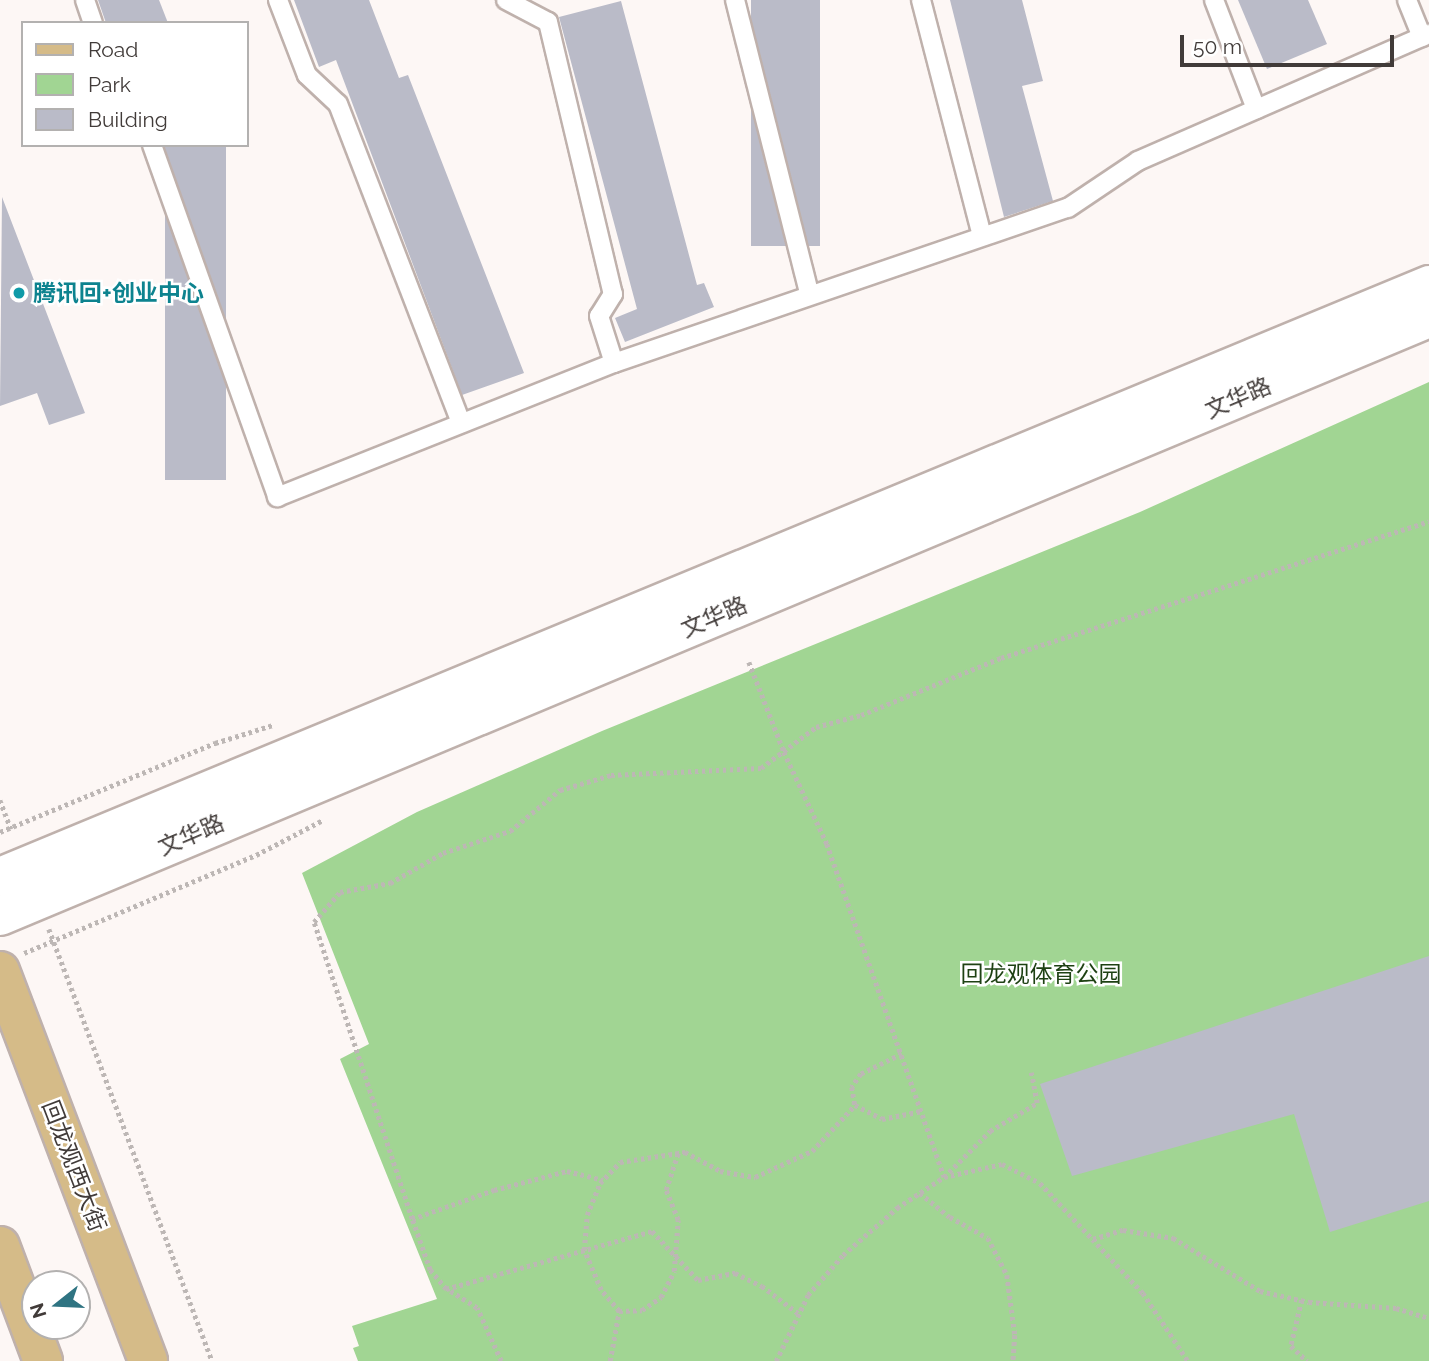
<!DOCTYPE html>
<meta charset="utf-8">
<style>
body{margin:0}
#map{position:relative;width:1429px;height:1361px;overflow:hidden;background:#fdf7f5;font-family:Raleway,"Noto Sans SC",sans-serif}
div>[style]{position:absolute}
.green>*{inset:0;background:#a1d593}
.building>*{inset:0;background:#babbc8;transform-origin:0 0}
.path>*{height:4.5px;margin-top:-2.25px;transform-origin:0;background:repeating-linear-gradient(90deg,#bdb7b5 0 3.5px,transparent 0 7px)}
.roads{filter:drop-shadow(2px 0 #bfb1ac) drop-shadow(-2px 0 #bfb1ac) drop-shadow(0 2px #bfb1ac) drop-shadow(0 -2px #bfb1ac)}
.service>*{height:18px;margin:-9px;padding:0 9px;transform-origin:9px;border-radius:9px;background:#fff}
.tertiary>*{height:38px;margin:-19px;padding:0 19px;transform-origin:19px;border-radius:19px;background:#fff}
.primary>*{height:38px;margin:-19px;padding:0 19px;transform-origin:19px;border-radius:19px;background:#d5bb88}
.dots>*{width:19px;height:19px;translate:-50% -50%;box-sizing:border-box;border:4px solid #fff;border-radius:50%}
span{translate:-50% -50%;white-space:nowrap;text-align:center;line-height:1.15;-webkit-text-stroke:5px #fff;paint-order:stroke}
.culture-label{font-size:23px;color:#0d838f;font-weight:700}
.left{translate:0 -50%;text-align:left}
.street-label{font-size:23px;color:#413b39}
.park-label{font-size:23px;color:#1e4113}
.legend{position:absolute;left:21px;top:21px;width:228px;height:126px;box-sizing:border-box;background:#fff;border:2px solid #b3b1b0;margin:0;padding:9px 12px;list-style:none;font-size:21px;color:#413b39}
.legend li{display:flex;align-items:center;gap:14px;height:35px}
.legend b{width:35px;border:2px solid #b3b1b0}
.north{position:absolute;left:21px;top:1270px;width:70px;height:70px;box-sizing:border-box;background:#fff;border:2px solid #b3b1b0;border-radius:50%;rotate:252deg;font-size:19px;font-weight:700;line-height:28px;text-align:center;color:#413b39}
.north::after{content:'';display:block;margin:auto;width:24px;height:32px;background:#2f7482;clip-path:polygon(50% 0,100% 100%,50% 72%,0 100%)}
.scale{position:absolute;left:1180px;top:35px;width:214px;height:32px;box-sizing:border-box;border:4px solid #413b39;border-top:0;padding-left:9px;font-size:21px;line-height:24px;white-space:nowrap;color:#413b39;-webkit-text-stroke:5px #fff;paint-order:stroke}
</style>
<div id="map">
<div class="green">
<i style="clip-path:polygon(1429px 382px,1429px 1361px,358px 1361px,353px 1348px,359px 1346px,352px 1326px,437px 1299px,340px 1059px,369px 1044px,302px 873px,417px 812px,602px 731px,1140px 512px)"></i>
</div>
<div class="building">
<i style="clip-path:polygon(98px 0,159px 0,168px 23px,106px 23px)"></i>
<i style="clip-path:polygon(294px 0,369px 0,399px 78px,408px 75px,524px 373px,462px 395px,336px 60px,319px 67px)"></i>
<i style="left:751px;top:0;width:69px;height:246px"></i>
<i style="clip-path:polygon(950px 0,1022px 0,1043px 81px,1022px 86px,1053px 201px,1004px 217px)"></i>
<i style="clip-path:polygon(1238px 0,1308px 0,1327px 44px,1267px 69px)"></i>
<i style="clip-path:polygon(621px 1px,697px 285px,704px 283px,714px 307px,625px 342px,615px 318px,637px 309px,559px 17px)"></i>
<i style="left:165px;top:145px;width:61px;height:335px"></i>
<i style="clip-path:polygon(2px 197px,85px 413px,49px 425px,37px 393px,0 406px)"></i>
<i style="clip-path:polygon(1429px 956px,1429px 1201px,1330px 1232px,1294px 1114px,1072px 1176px,1040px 1084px)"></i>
</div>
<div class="path">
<i style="left:749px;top:662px;width:97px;rotate:68.7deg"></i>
<i style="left:784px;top:752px;width:102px;rotate:64.9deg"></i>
<i style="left:827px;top:844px;width:353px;rotate:70.6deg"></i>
<i style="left:944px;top:1177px;width:65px;rotate:-45deg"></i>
<i style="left:990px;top:1131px;width:55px;rotate:-30.8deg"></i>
<i style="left:1037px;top:1103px;width:31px;rotate:-101deg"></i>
<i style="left:0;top:800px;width:31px;rotate:69deg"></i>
<i style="left:0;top:832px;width:233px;rotate:-22.5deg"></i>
<i style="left:215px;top:743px;width:61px;rotate:-17.2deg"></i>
<i style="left:49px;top:929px;width:462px;rotate:69.3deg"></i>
<i style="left:24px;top:953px;width:252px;rotate:-22.9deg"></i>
<i style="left:256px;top:855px;width:76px;rotate:-27.6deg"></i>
<i style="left:902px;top:1054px;width:46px;rotate:154deg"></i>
<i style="left:861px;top:1074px;width:16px;rotate:125deg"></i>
<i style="left:852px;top:1087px;width:18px;rotate:81deg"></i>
<i style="left:855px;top:1105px;width:30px;rotate:27deg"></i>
<i style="left:882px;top:1119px;width:41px;rotate:-11.3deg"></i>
<i style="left:920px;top:1193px;width:38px;rotate:39deg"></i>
<i style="left:950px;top:1217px;width:43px;rotate:28.9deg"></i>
<i style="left:988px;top:1238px;width:42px;rotate:62.8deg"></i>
<i style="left:1007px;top:1275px;width:61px;rotate:82.4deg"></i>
<i style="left:1015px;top:1335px;width:26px;rotate:94deg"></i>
<i style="left:412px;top:1219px;width:313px;rotate:-108.3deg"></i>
<i style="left:314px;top:922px;width:40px;rotate:-49deg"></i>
<i style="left:340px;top:892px;width:51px;rotate:-10.2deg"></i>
<i style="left:390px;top:883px;width:61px;rotate:-29.5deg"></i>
<i style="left:443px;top:853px;width:71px;rotate:-18.2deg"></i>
<i style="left:510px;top:831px;width:65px;rotate:-39.4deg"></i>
<i style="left:560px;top:790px;width:53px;rotate:-16.4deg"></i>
<i style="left:611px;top:775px;width:150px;rotate:-2.7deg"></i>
<i style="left:761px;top:768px;width:69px;rotate:-36.7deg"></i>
<i style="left:816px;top:727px;width:47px;rotate:-14.9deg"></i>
<i style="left:861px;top:715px;width:151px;rotate:-22.2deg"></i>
<i style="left:1001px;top:658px;width:449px;rotate:-17.7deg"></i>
<i style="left:1093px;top:1239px;width:31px;rotate:-17deg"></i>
<i style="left:1123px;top:1230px;width:51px;rotate:9.1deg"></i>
<i style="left:1173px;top:1238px;width:102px;rotate:31.3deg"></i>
<i style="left:1260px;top:1291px;width:50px;rotate:12.7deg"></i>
<i style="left:1309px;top:1302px;width:87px;rotate:3.9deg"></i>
<i style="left:1396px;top:1308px;width:34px;rotate:17deg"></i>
<i style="left:446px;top:1289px;width:214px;rotate:-15.7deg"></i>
<i style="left:652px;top:1231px;width:67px;rotate:46.8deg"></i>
<i style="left:698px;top:1280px;width:38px;rotate:-11deg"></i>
<i style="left:735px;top:1273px;width:30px;rotate:26deg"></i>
<i style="left:762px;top:1286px;width:45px;rotate:36.9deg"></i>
<i style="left:1302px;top:1300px;width:47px;rotate:103.4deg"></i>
<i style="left:1291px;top:1346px;width:22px;rotate:43deg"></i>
<i style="left:619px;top:1311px;width:23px;rotate:-2deg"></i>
<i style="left:642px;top:1310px;width:23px;rotate:-34deg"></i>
<i style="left:661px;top:1297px;width:29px;rotate:-63deg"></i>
<i style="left:674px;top:1271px;width:51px;rotate:-85.5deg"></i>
<i style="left:678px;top:1220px;width:32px;rotate:-112deg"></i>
<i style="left:666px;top:1190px;width:40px;rotate:-72deg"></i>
<i style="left:501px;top:1361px;width:58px;rotate:-114.4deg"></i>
<i style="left:477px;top:1308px;width:36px;rotate:-148deg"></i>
<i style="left:446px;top:1289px;width:25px;rotate:-130deg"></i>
<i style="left:430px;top:1270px;width:54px;rotate:-109.4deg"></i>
<i style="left:412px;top:1219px;width:87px;rotate:-19.5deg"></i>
<i style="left:494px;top:1190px;width:75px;rotate:-14.6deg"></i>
<i style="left:567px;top:1171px;width:37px;rotate:14deg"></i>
<i style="left:610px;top:1361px;width:51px;rotate:-79.8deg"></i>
<i style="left:619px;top:1311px;width:28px;rotate:-131deg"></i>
<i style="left:601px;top:1290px;width:43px;rotate:-113deg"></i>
<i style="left:584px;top:1250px;width:35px;rotate:-85deg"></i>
<i style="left:587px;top:1215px;width:35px;rotate:-68deg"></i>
<i style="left:600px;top:1183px;width:29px;rotate:-46deg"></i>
<i style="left:620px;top:1162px;width:66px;rotate:-8.7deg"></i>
<i style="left:685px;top:1152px;width:40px;rotate:28deg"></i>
<i style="left:720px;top:1171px;width:36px;rotate:10deg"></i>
<i style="left:755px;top:1177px;width:63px;rotate:-24.5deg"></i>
<i style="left:812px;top:1151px;width:63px;rotate:-46.9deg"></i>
<i style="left:776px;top:1361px;width:73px;rotate:-64.1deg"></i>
<i style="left:808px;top:1295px;width:53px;rotate:-48.8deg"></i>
<i style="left:843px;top:1255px;width:72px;rotate:-41deg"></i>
<i style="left:897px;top:1208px;width:56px;rotate:-33.4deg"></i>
<i style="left:944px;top:1177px;width:59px;rotate:-12.6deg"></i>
<i style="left:1002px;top:1164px;width:42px;rotate:26.6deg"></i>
<i style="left:1040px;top:1183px;width:151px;rotate:46.9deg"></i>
<i style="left:1143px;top:1293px;width:82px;rotate:56.5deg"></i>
</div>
<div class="roads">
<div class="service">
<i style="left:85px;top:0;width:24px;rotate:71deg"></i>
<i style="left:278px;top:0;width:80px;rotate:68.9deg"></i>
<i style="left:307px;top:75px;width:42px;rotate:43.1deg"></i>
<i style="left:338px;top:104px;width:342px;rotate:68.9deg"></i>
<i style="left:506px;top:0;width:47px;rotate:27.6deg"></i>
<i style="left:548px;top:22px;width:280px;rotate:76.6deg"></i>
<i style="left:613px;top:294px;width:26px;rotate:122deg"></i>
<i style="left:599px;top:316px;width:49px;rotate:72.3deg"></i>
<i style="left:735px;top:0;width:302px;rotate:75.8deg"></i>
<i style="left:921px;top:0;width:244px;rotate:75.5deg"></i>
<i style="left:1214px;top:0;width:117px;rotate:68.9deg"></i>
<i style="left:1407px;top:0;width:40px;rotate:68deg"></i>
<i style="left:152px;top:145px;width:374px;rotate:70.4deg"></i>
<i style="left:277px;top:497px;width:363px;rotate:-21.7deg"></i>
<i style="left:614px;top:363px;width:480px;rotate:-18.9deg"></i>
<i style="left:1068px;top:208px;width:84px;rotate:-33.9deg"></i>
<i style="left:1138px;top:161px;width:318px;rotate:-23.6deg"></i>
</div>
<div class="tertiary">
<i style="left:0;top:877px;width:1547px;rotate:-22.5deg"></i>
<i style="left:0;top:916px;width:1549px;rotate:-22.71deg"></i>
</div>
<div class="primary">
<i style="left:0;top:971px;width:417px;rotate:69.2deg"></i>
<i style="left:0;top:1246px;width:123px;rotate:69.5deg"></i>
</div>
</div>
<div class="dots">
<i style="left:19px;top:293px;background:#0f9aa8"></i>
</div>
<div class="culture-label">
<span class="left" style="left:33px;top:293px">腾讯回+创业中心</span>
</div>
<div class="street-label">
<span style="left:1238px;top:398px;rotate:-23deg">文华路</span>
<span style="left:714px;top:617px;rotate:-23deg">文华路</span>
<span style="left:191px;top:835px;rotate:-23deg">文华路</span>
<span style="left:74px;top:1166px;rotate:69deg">回龙观西大街</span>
</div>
<div class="park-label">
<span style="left:1041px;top:974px">回龙观体育公园</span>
</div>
<ul class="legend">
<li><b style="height:9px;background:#d5bb88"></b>Road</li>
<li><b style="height:19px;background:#a1d593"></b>Park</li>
<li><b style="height:19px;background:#babbc8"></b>Building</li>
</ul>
<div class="north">N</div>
<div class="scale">50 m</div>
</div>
